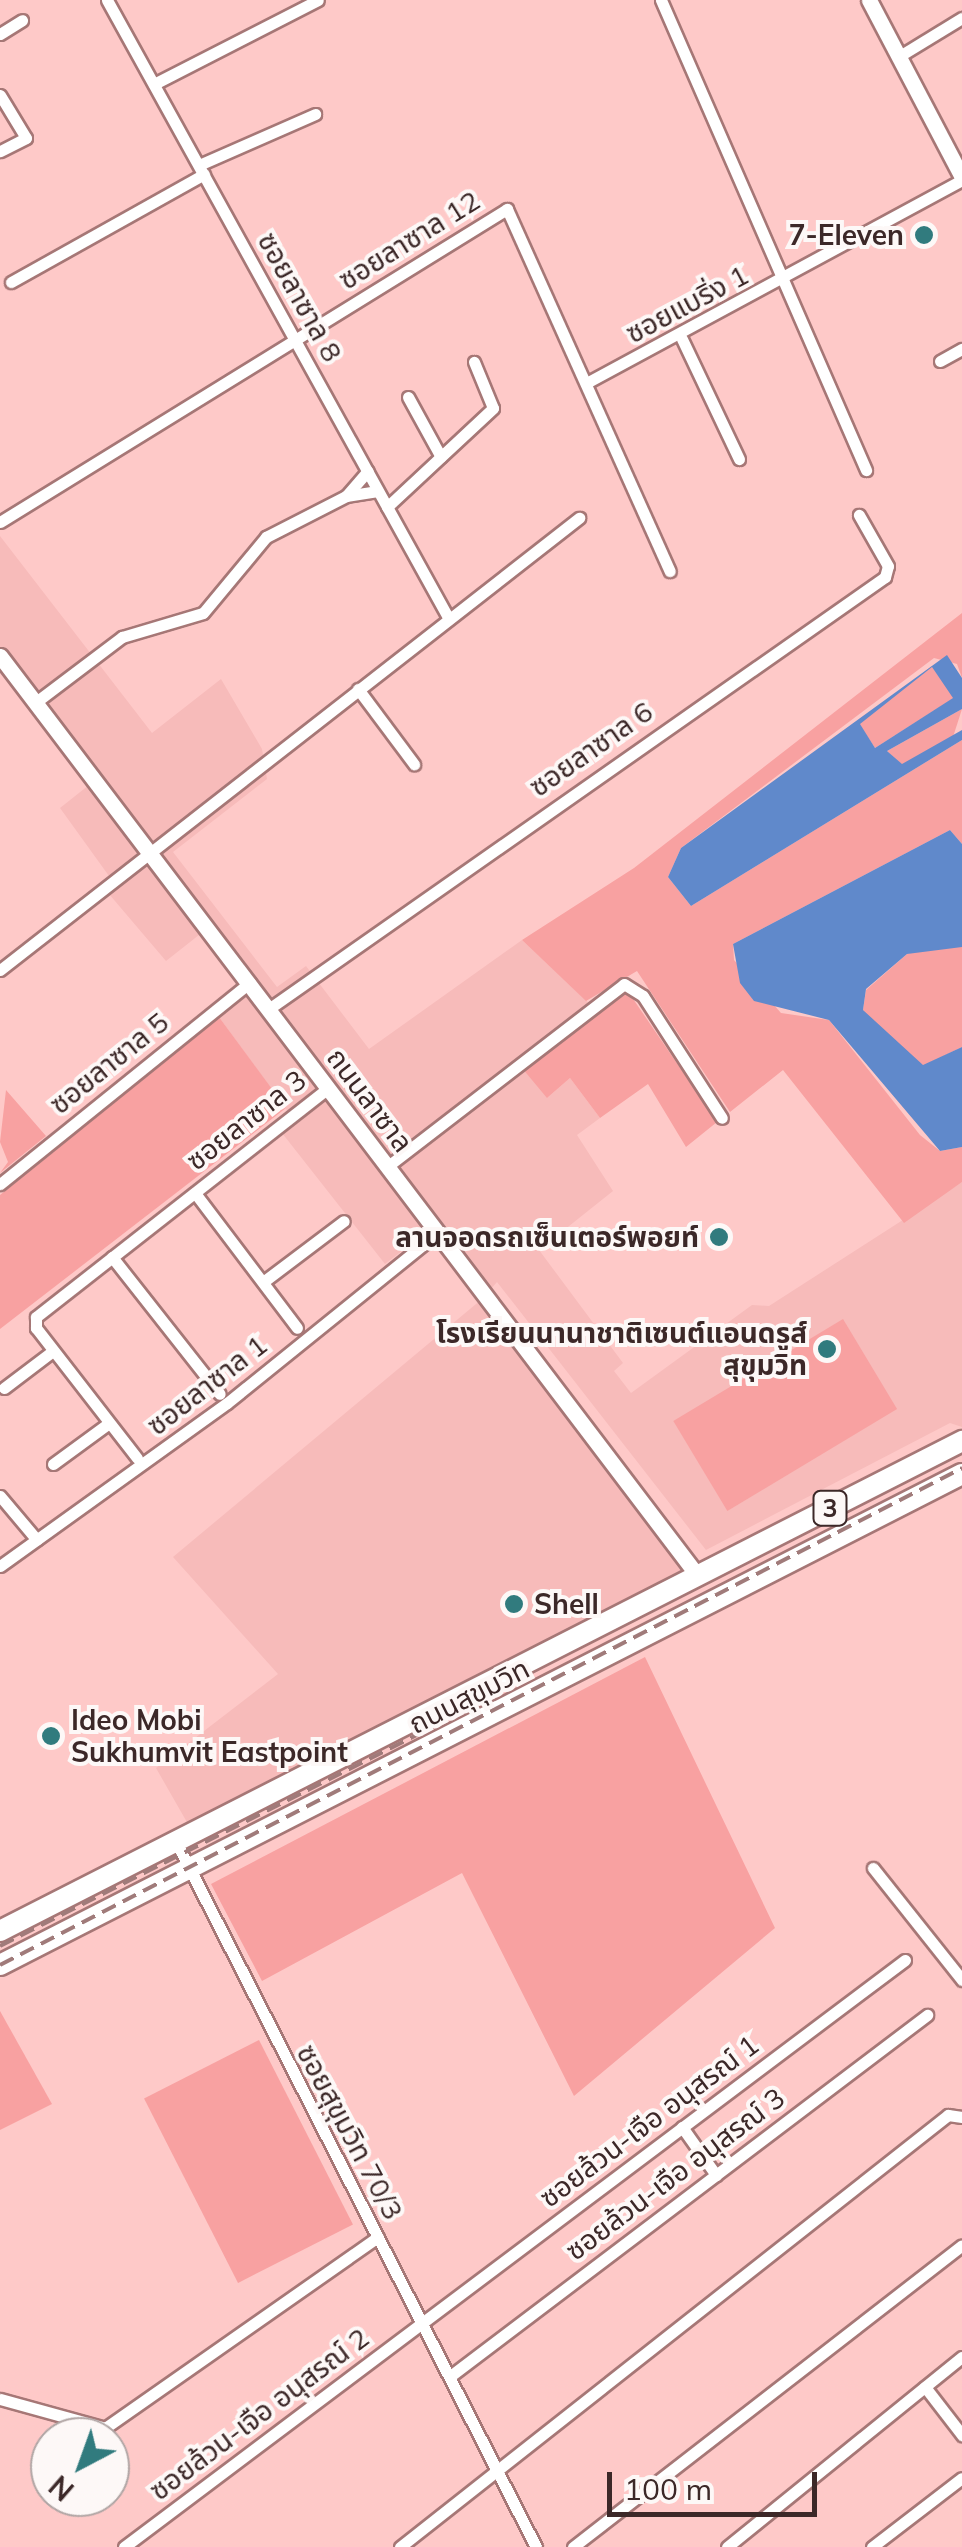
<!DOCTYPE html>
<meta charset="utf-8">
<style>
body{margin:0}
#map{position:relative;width:962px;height:2547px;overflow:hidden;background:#fec9c8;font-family:Mulish,"Noto Sans Thai",sans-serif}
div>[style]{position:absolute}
.built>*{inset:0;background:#f7bbba}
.green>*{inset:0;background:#f8a1a1;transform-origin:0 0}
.water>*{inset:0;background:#6089cb}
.roads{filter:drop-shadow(2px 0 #a67776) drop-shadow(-2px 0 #a67776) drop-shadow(0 2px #a67776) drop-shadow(0 -2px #a67776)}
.street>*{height:11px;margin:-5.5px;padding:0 5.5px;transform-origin:5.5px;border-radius:5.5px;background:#fff}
.secondary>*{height:15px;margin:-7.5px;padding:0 7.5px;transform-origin:7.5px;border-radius:7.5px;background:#fff}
.highway>*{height:20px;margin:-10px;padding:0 10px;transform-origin:10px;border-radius:10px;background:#fff}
.rail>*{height:4px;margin-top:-2px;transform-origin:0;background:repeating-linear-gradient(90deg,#a07b7a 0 15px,transparent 0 23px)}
.dots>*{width:28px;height:28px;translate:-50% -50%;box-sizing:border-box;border:5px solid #fdf8f7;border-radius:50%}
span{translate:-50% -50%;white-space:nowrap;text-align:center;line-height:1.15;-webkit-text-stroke:8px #fdf8f7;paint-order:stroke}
.shield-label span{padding:2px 8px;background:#fdf8f7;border:2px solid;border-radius:8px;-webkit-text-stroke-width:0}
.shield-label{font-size:25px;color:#3c2828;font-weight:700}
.poi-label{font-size:28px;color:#3c2828;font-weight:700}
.right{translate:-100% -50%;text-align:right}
.left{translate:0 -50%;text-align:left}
.street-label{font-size:28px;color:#3c2828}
.north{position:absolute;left:30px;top:2417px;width:100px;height:100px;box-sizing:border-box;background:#fdf8f7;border:2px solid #b0a5a4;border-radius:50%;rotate:221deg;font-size:28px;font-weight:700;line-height:40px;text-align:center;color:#3c2828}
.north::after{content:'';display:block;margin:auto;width:35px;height:45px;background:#317b7e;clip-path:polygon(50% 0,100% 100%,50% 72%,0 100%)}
.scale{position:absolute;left:607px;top:2472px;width:210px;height:45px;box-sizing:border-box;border:5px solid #3c2828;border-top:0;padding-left:12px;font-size:30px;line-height:35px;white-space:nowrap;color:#3c2828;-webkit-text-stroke:8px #fdf8f7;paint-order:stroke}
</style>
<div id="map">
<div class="built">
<i style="clip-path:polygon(0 536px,152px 733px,221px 679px,262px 749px,267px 779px,173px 852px,277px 987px,306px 966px,369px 1049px,522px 940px,595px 1009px,547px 1098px,570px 1078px,600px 1118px,577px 1135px,613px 1191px,539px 1250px,623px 1363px,614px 1371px,631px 1393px,752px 1305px,769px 1306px,962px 1182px,962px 1427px,950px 1423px,706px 1550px,497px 1282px,482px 1299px,684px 1569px,188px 1824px,156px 1768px,278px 1674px,173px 1557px,482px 1299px,429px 1230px,385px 1264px,282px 1133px,295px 1121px,219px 1017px,249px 991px,204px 931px,166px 961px,109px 894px,109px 876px,60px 808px,89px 785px,0 670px)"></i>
</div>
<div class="green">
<i style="clip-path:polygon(962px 613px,962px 678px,957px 664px,934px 658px,681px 848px,668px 877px,691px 906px,962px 740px,962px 844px,950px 830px,733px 944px,734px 960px,781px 1013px,829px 1020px,920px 1135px,940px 1151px,962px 1147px,962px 1182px,904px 1223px,783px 1070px,730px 1112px,637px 971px,586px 1001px,522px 940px,634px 868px)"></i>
<i style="clip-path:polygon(932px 666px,954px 698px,875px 748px,859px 724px)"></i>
<i style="clip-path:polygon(962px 709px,953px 737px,902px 765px,887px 751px)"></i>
<i style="clip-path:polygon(945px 942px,962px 947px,962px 1047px,923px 1066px,877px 1031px,863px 1010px,866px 990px,907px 954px)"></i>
<i style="clip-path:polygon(627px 990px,717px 1122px,686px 1147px,648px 1084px,600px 1118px,570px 1078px,547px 1098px,522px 1068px)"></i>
<i style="clip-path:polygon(219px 1017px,286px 1108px,0 1329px,0 1195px)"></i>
<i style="clip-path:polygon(6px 1090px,46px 1136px,0 1173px,8px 1162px,0 1142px)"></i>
<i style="left:843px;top:1319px;width:105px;height:198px;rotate:59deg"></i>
<i style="clip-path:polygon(645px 1657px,775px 1928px,574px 2096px,462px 1873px,262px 1981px,211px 1884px)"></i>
<i style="clip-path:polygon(0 2011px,52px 2104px,0 2130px)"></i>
<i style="left:259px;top:2040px;width:207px;height:129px;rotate:63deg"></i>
</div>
<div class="water">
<i style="clip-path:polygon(evenodd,947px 655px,962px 678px,962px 709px,887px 751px,902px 764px,962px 730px,962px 740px,691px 906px,668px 877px,681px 848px,947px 655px,932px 667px,953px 698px,875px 748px,860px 724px,932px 667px)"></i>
<i style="clip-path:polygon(950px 830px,962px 844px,962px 947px,907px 954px,866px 989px,863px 1010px,923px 1065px,962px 1047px,962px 1147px,940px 1151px,829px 1020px,754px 1001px,740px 983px,733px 944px)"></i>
</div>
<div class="roads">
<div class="street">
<i style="left:107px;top:0;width:707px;rotate:61.08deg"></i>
<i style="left:661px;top:0;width:513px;rotate:66.43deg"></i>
<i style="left:0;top:34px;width:26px;rotate:-32deg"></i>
<i style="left:898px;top:57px;width:75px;rotate:-31.4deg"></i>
<i style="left:154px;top:84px;width:184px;rotate:-27.1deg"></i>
<i style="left:0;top:95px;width:50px;rotate:58.8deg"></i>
<i style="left:26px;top:138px;width:29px;rotate:153deg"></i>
<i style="left:199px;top:165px;width:127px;rotate:-23.7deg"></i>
<i style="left:11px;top:282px;width:221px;rotate:-29.2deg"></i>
<i style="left:682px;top:339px;width:133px;rotate:64.6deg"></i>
<i style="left:940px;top:361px;width:25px;rotate:-29deg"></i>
<i style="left:590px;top:381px;width:423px;rotate:-28.4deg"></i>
<i style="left:408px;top:397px;width:68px;rotate:61.2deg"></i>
<i style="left:346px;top:496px;width:33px;rotate:-49deg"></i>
<i style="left:387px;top:507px;width:145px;rotate:-43deg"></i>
<i style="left:493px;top:408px;width:50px;rotate:-112.4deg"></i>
<i style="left:0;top:522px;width:596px;rotate:-31.69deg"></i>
<i style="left:507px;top:209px;width:397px;rotate:65.8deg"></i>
<i style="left:358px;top:689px;width:94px;rotate:53.3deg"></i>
<i style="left:36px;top:702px;width:108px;rotate:-37.1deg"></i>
<i style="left:122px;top:637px;width:84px;rotate:-16.5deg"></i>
<i style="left:203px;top:613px;width:99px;rotate:-50.3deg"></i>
<i style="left:266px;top:537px;width:90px;rotate:-27.1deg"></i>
<i style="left:346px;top:496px;width:32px;rotate:-9deg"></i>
<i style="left:0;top:970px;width:735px;rotate:-37.98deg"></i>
<i style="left:270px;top:1008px;width:751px;rotate:-35.02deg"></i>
<i style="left:885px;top:577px;width:11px;rotate:-75deg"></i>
<i style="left:888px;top:566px;width:59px;rotate:-119.6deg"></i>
<i style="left:388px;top:1166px;width:298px;rotate:-37.6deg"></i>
<i style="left:624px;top:984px;width:22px;rotate:32deg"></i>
<i style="left:643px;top:996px;width:145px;rotate:57.1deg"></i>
<i style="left:0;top:1184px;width:321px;rotate:-38.9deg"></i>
<i style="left:195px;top:1193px;width:169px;rotate:52.9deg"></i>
<i style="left:112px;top:1257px;width:174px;rotate:51.8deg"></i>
<i style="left:263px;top:1282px;width:101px;rotate:-37deg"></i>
<i style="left:4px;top:1388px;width:61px;rotate:-37.1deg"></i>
<i style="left:137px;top:1458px;width:165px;rotate:-127.8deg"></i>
<i style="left:36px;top:1328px;width:11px;rotate:-90deg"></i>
<i style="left:36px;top:1317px;width:372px;rotate:-38.1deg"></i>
<i style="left:53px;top:1464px;width:69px;rotate:-36.2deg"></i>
<i style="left:0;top:1496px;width:57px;rotate:49.9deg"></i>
<i style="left:0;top:1566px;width:279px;rotate:-35.7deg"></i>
<i style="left:227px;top:1403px;width:271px;rotate:-38.9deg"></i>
<i style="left:175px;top:1840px;width:794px;rotate:62.95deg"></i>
<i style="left:873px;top:1868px;width:143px;rotate:51.5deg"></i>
<i style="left:682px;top:2127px;width:59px;rotate:54.7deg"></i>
<i style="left:453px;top:2374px;width:595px;rotate:-37.14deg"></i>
<i style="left:925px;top:2387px;width:61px;rotate:52.4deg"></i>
<i style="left:0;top:2399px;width:109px;rotate:15.4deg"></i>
<i style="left:105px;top:2428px;width:333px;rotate:-35deg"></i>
<i style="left:124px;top:2547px;width:977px;rotate:-36.93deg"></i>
<i style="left:400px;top:2547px;width:698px;rotate:-38.25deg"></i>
<i style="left:948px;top:2115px;width:14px;rotate:8deg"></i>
<i style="left:573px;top:2547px;width:492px;rotate:-37.8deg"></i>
<i style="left:727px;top:2547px;width:302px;rotate:-39deg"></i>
<i style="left:872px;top:2547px;width:113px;rotate:-37.5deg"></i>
</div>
<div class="secondary">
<i style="left:869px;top:0;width:200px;rotate:62.3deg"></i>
<i style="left:0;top:656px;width:1153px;rotate:52.82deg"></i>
</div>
<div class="highway">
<i style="left:0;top:1931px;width:1080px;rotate:-26.99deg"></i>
<i style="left:0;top:1965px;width:1080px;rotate:-27.04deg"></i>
</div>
</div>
<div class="rail">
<i style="left:0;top:1946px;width:525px;rotate:-26.86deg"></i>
<i style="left:0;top:1965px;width:1083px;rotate:-27.32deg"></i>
</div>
<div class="dots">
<i style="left:924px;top:235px;background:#317b7e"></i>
<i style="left:719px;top:1237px;background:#317b7e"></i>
<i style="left:827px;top:1349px;background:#317b7e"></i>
<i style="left:514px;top:1604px;background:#317b7e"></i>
<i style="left:51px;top:1736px;background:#317b7e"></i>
</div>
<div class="shield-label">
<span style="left:830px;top:1508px">3</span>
</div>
<div class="poi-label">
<span class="right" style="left:904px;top:235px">7-Eleven</span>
<span class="right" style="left:699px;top:1237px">ลานจอดรถเซ็นเตอร์พอยท์</span>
<span class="right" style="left:807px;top:1349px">โรงเรียนนานาชาติเซนต์แอนดรูส์<br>สุขุมวิท</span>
<span class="left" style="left:534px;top:1604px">Shell</span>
<span class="left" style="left:71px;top:1736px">Ideo Mobi<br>Sukhumvit Eastpoint</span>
</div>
<div class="street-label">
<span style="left:409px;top:240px;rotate:-32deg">ซอยลาซาล 12</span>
<span style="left:300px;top:297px;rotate:61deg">ซอยลาซาล 8</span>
<span style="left:687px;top:304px;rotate:-28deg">ซอยแบริ่ง 1</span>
<span style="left:591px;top:749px;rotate:-35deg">ซอยลาซาล 6</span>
<span style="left:109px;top:1063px;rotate:-39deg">ซอยลาซาล 5</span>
<span style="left:370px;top:1100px;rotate:53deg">ถนนลาซาล</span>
<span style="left:246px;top:1120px;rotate:-38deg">ซอยลาซาล 3</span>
<span style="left:207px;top:1385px;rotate:-38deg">ซอยลาซาล 1</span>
<span style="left:469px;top:1696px;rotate:-27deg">ถนนสุขุมวิท</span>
<span style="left:649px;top:2121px;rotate:-37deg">ซอยล้วน-เจือ อนุสรณ์ 1</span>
<span style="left:350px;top:2132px;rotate:62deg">ซอยสุขุมวิท 70/3</span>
<span style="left:675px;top:2174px;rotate:-37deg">ซอยล้วน-เจือ อนุสรณ์ 3</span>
<span style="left:259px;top:2414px;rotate:-37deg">ซอยล้วน-เจือ อนุสรณ์ 2</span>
</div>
<div class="north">N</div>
<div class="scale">100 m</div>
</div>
